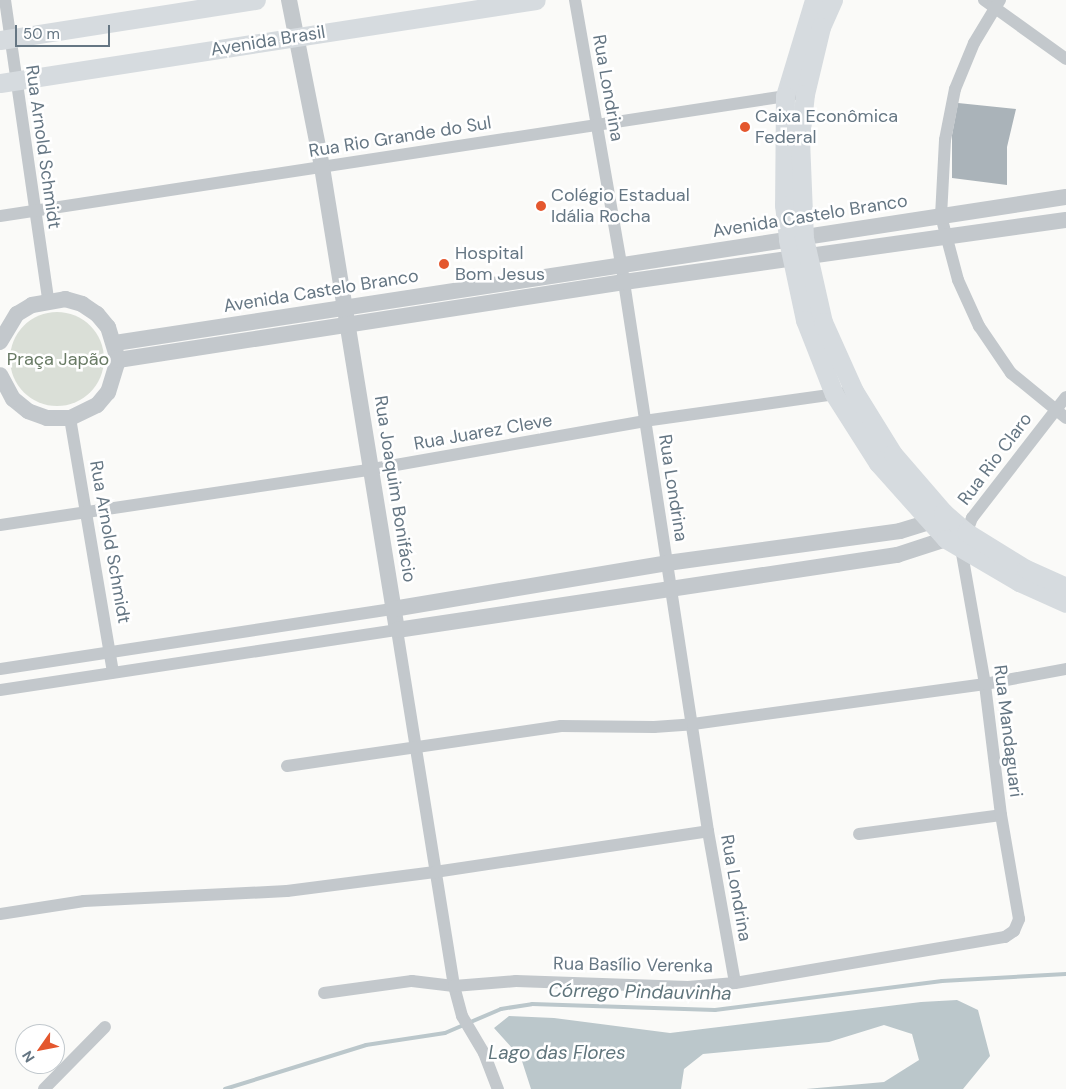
<!DOCTYPE html>
<meta charset="utf-8">
<style>
body{margin:0}
#map{position:relative;width:1066px;height:1089px;overflow:hidden;background:#fafaf8;font-family:"DM Sans",sans-serif}
div>[style]{position:absolute}
.green>*{inset:0;background:#dadfd7}
.round{border-radius:50%}
.water>*{inset:0;background:#bbc7cb}
.stream>*{height:4px;margin:-2px;padding:0 2px;transform-origin:2px;border-radius:2px;background:#bbc7cb}
.building>*{inset:0;background:#aab3b9}
.minor>*{height:12px;margin:-6px;padding:0 6px;transform-origin:6px;border-radius:6px;background:#c3c8cc}
.tertiary>*{height:16px;margin:-8px;padding:0 8px;transform-origin:8px;border-radius:8px;background:#c3c8cc}
.secondary>*{height:19px;margin:-9.5px;padding:0 9.5px;transform-origin:9.5px;border-radius:9.5px;background:#d6dbdf}
.dots>*{width:14px;height:14px;translate:-50% -50%;box-sizing:border-box;border:2px solid #fff;border-radius:50%}
span{translate:-50% -50%;white-space:nowrap;text-align:center;line-height:1.15;-webkit-text-stroke:5px #fff;paint-order:stroke}
.street-label{font-size:18px;color:#657683}
.poi-label{font-size:18px;color:#657683}
.left{translate:0 -50%;text-align:left}
.park-label{font-size:18px;color:#687a64}
.water-label{font-size:19px;color:#60757c;font-style:italic}
.north{position:absolute;left:15px;top:1024px;width:50px;height:50px;box-sizing:border-box;background:#fff;border:1px solid #c1c8cd;border-radius:50%;rotate:237deg;font-size:14px;font-weight:700;line-height:20px;text-align:center;color:#657683}
.north::after{content:'';display:block;margin:auto;width:18px;height:22px;background:#e4572e;clip-path:polygon(50% 0,100% 100%,50% 72%,0 100%)}
.scale{position:absolute;left:15px;top:25px;width:95px;height:22px;box-sizing:border-box;border:2px solid #657683;border-top:0;padding-left:6px;font-size:15px;line-height:18px;white-space:nowrap;color:#657683;-webkit-text-stroke:4px #fff;paint-order:stroke}
</style>
<div id="map">
<div class="green">
<i class="round" style="left:10px;top:312px;width:94px;height:94px"></i>
</div>
<div class="water">
<i style="clip-path:polygon(957px 1000px,978px 1010px,990px 1056px,963px 1089px,806px 1089px,884px 1082px,919px 1060px,912px 1034px,884px 1025px,829px 1042px,703px 1054px,684px 1069px,681px 1089px,531px 1089px,521px 1058px,494px 1028px,509px 1016px,554px 1018px,670px 1033px,921px 1002px)"></i>
</div>
<div class="stream">
<i style="left:225px;top:1089px;width:148px;rotate:-17.3deg"></i>
<i style="left:366px;top:1045px;width:80px;rotate:-8.6deg"></i>
<i style="left:445px;top:1033px;width:61px;rotate:-23.2deg"></i>
<i style="left:501px;top:1009px;width:31px;rotate:-9deg"></i>
<i style="left:532px;top:1004px;width:183px;rotate:1.9deg"></i>
<i style="left:715px;top:1010px;width:229px;rotate:-7.3deg"></i>
<i style="left:942px;top:981px;width:124px;rotate:-3.2deg"></i>
</div>
<div class="building">
<i style="clip-path:polygon(958px 103px,1016px 109px,1007px 147px,1007px 185px,952px 178px,952px 135px)"></i>
</div>
<div class="minor">
<i style="left:5px;top:0;width:303px;rotate:81.8deg"></i>
<i style="left:575px;top:0;width:286px;rotate:80.1deg"></i>
<i style="left:624px;top:282px;width:555px;rotate:81.3deg"></i>
<i style="left:708px;top:831px;width:154px;rotate:79.9deg"></i>
<i style="left:984px;top:0;width:101px;rotate:35.7deg"></i>
<i style="left:1000px;top:0;width:50px;rotate:121.2deg"></i>
<i style="left:974px;top:43px;width:50px;rotate:112.4deg"></i>
<i style="left:955px;top:89px;width:52px;rotate:101.1deg"></i>
<i style="left:945px;top:140px;width:76px;rotate:93deg"></i>
<i style="left:941px;top:216px;width:66px;rotate:75.1deg"></i>
<i style="left:958px;top:280px;width:51px;rotate:65.5deg"></i>
<i style="left:979px;top:326px;width:57px;rotate:55.8deg"></i>
<i style="left:1011px;top:373px;width:71px;rotate:39.3deg"></i>
<i style="left:0;top:216px;width:802px;rotate:-8.68deg"></i>
<i style="left:70px;top:418px;width:258px;rotate:80.4deg"></i>
<i style="left:0;top:525px;width:377px;rotate:-8.5deg"></i>
<i style="left:373px;top:469px;width:275px;rotate:-10deg"></i>
<i style="left:644px;top:421px;width:200px;rotate:-8deg"></i>
<i style="left:0;top:669px;width:398px;rotate:-8.7deg"></i>
<i style="left:0;top:690px;width:402px;rotate:-8.6deg"></i>
<i style="left:397px;top:630px;width:361px;rotate:80.9deg"></i>
<i style="left:454px;top:986px;width:31px;rotate:75deg"></i>
<i style="left:462px;top:1016px;width:43px;rotate:59.3deg"></i>
<i style="left:484px;top:1053px;width:39px;rotate:69deg"></i>
<i style="left:287px;top:766px;width:277px;rotate:-8.3deg"></i>
<i style="left:561px;top:726px;width:93px;rotate:0.6deg"></i>
<i style="left:654px;top:727px;width:39px;rotate:-4deg"></i>
<i style="left:693px;top:724px;width:295px;rotate:-7.8deg"></i>
<i style="left:985px;top:684px;width:82px;rotate:-10.5deg"></i>
<i style="left:859px;top:834px;width:143px;rotate:-7.6deg"></i>
<i style="left:0;top:914px;width:85px;rotate:-8.8deg"></i>
<i style="left:84px;top:901px;width:203px;rotate:-2.8deg"></i>
<i style="left:287px;top:891px;width:149px;rotate:-7.3deg"></i>
<i style="left:435px;top:872px;width:276px;rotate:-8.5deg"></i>
<i style="left:324px;top:993px;width:89px;rotate:-7.8deg"></i>
<i style="left:412px;top:981px;width:42px;rotate:6.8deg"></i>
<i style="left:454px;top:986px;width:62px;rotate:-4.6deg"></i>
<i style="left:516px;top:981px;width:172px;rotate:2deg"></i>
<i style="left:688px;top:987px;width:47px;rotate:-4.9deg"></i>
<i style="left:735px;top:983px;width:274px;rotate:-9.7deg"></i>
<i style="left:1005px;top:937px;width:11px;rotate:-34deg"></i>
<i style="left:1014px;top:931px;width:13px;rotate:-67deg"></i>
<i style="left:1019px;top:919px;width:106px;rotate:-99.8deg"></i>
<i style="left:1001px;top:815px;width:132px;rotate:-97deg"></i>
<i style="left:985px;top:684px;width:138px;rotate:-100deg"></i>
<i style="left:961px;top:548px;width:32px;rotate:-70deg"></i>
<i style="left:972px;top:518px;width:153px;rotate:-52.2deg"></i>
<i style="left:44px;top:1089px;width:87px;rotate:-45.5deg"></i>
</div>
<div class="tertiary">
<i style="left:289px;top:0;width:170px;rotate:78.8deg"></i>
<i style="left:322px;top:167px;width:469px;rotate:80.8deg"></i>
<i style="left:397px;top:630px;width:506px;rotate:-8.53deg"></i>
<i style="left:897px;top:555px;width:52px;rotate:-18.1deg"></i>
<i style="left:946px;top:539px;width:11px;rotate:-45deg"></i>
<i style="left:0;top:342px;width:33px;rotate:-59deg"></i>
<i style="left:17px;top:314px;width:17px;rotate:-31deg"></i>
<i style="left:32px;top:305px;width:34px;rotate:-10deg"></i>
<i style="left:65px;top:299px;width:18px;rotate:16deg"></i>
<i style="left:82px;top:304px;width:18px;rotate:34deg"></i>
<i style="left:97px;top:314px;width:17px;rotate:50deg"></i>
<i style="left:108px;top:327px;width:34px;rotate:73deg"></i>
<i style="left:118px;top:360px;width:34px;rotate:107deg"></i>
<i style="left:108px;top:392px;width:17px;rotate:130deg"></i>
<i style="left:97px;top:405px;width:30px;rotate:154deg"></i>
<i style="left:70px;top:418px;width:23px;rotate:180deg"></i>
<i style="left:47px;top:418px;width:20px;rotate:-160deg"></i>
<i style="left:28px;top:411px;width:19px;rotate:-141deg"></i>
<i style="left:13px;top:399px;width:27px;rotate:-118deg"></i>
<i style="left:115px;top:343px;width:962px;rotate:-8.73deg"></i>
<i style="left:118px;top:360px;width:512px;rotate:-8.76deg"></i>
<i style="left:624px;top:282px;width:446px;rotate:-8deg"></i>
<i style="left:393px;top:609px;width:278px;rotate:-9.5deg"></i>
<i style="left:667px;top:563px;width:235px;rotate:-7.8deg"></i>
<i style="left:900px;top:531px;width:31px;rotate:-17deg"></i>
<i style="left:930px;top:522px;width:11px;rotate:-34deg"></i>
</div>
<div class="secondary">
<i style="left:814px;top:0;width:100px;rotate:106.8deg"></i>
<i style="left:785px;top:96px;width:109px;rotate:90.5deg"></i>
<i style="left:784px;top:205px;width:35px;rotate:83deg"></i>
<i style="left:788px;top:240px;width:82px;rotate:78deg"></i>
<i style="left:805px;top:320px;width:79px;rotate:68.6deg"></i>
<i style="left:834px;top:394px;width:82px;rotate:57.5deg"></i>
<i style="left:878px;top:463px;width:102px;rotate:48.2deg"></i>
<i style="left:946px;top:539px;width:85px;rotate:30.5deg"></i>
<i style="left:1019px;top:582px;width:51px;rotate:24.1deg"></i>
<i style="left:833px;top:0;width:30px;rotate:114deg"></i>
<i style="left:821px;top:27px;width:69px;rotate:103.4deg"></i>
<i style="left:805px;top:94px;width:45px;rotate:96.3deg"></i>
<i style="left:800px;top:139px;width:99px;rotate:87.7deg"></i>
<i style="left:804px;top:238px;width:86px;rotate:77.3deg"></i>
<i style="left:823px;top:322px;width:76px;rotate:65.8deg"></i>
<i style="left:854px;top:391px;width:74px;rotate:58.2deg"></i>
<i style="left:893px;top:454px;width:77px;rotate:49.2deg"></i>
<i style="left:943px;top:512px;width:30px;rotate:41deg"></i>
<i style="left:966px;top:532px;width:70px;rotate:31.7deg"></i>
<i style="left:1026px;top:569px;width:44px;rotate:24.2deg"></i>
<i style="left:0;top:40px;width:259px;rotate:-8.9deg"></i>
<i style="left:0;top:83px;width:542px;rotate:-8.8deg"></i>
</div>
<div class="dots">
<i style="left:745px;top:127px;background:#e4572e"></i>
<i style="left:541px;top:206px;background:#e4572e"></i>
<i style="left:444px;top:264px;background:#e4572e"></i>
</div>
<div class="street-label">
<span style="left:268px;top:41px;rotate:-9deg">Avenida Brasil</span>
<span style="left:608px;top:88px;rotate:80deg">Rua Londrina</span>
<span style="left:400px;top:137px;rotate:-9deg">Rua Rio Grande do Sul</span>
<span style="left:43px;top:147px;rotate:82deg">Rua Arnold Schmidt</span>
<span style="left:810px;top:216px;rotate:-9deg">Avenida Castelo Branco</span>
<span style="left:321px;top:291px;rotate:-9deg">Avenida Castelo Branco</span>
<span style="left:483px;top:432px;rotate:-10deg">Rua Juarez Cleve</span>
<span style="left:995px;top:459px;rotate:-53deg">Rua Rio Claro</span>
<span style="left:673px;top:488px;rotate:81deg">Rua Londrina</span>
<span style="left:395px;top:489px;rotate:81deg">Rua Joaquim Bonifácio</span>
<span style="left:110px;top:542px;rotate:80deg">Rua Arnold Schmidt</span>
<span style="left:1008px;top:731px;rotate:83deg">Rua Mandaguari</span>
<span style="left:736px;top:888px;rotate:80deg">Rua Londrina</span>
<span style="left:633px;top:965px;rotate:1deg">Rua Basílio Verenka</span>
</div>
<div class="poi-label">
<span class="left" style="left:755px;top:127px">Caixa Econômica<br>Federal</span>
<span class="left" style="left:551px;top:206px">Colégio Estadual<br>Idália Rocha</span>
<span class="left" style="left:455px;top:264px">Hospital<br>Bom Jesus</span>
</div>
<div class="park-label">
<span style="left:58px;top:359px">Praça Japão</span>
</div>
<div class="water-label">
<span style="left:640px;top:992px;rotate:1deg">Córrego Pindauvinha</span>
<span style="left:557px;top:1053px">Lago das Flores</span>
</div>
<div class="north">N</div>
<div class="scale">50 m</div>
</div>
